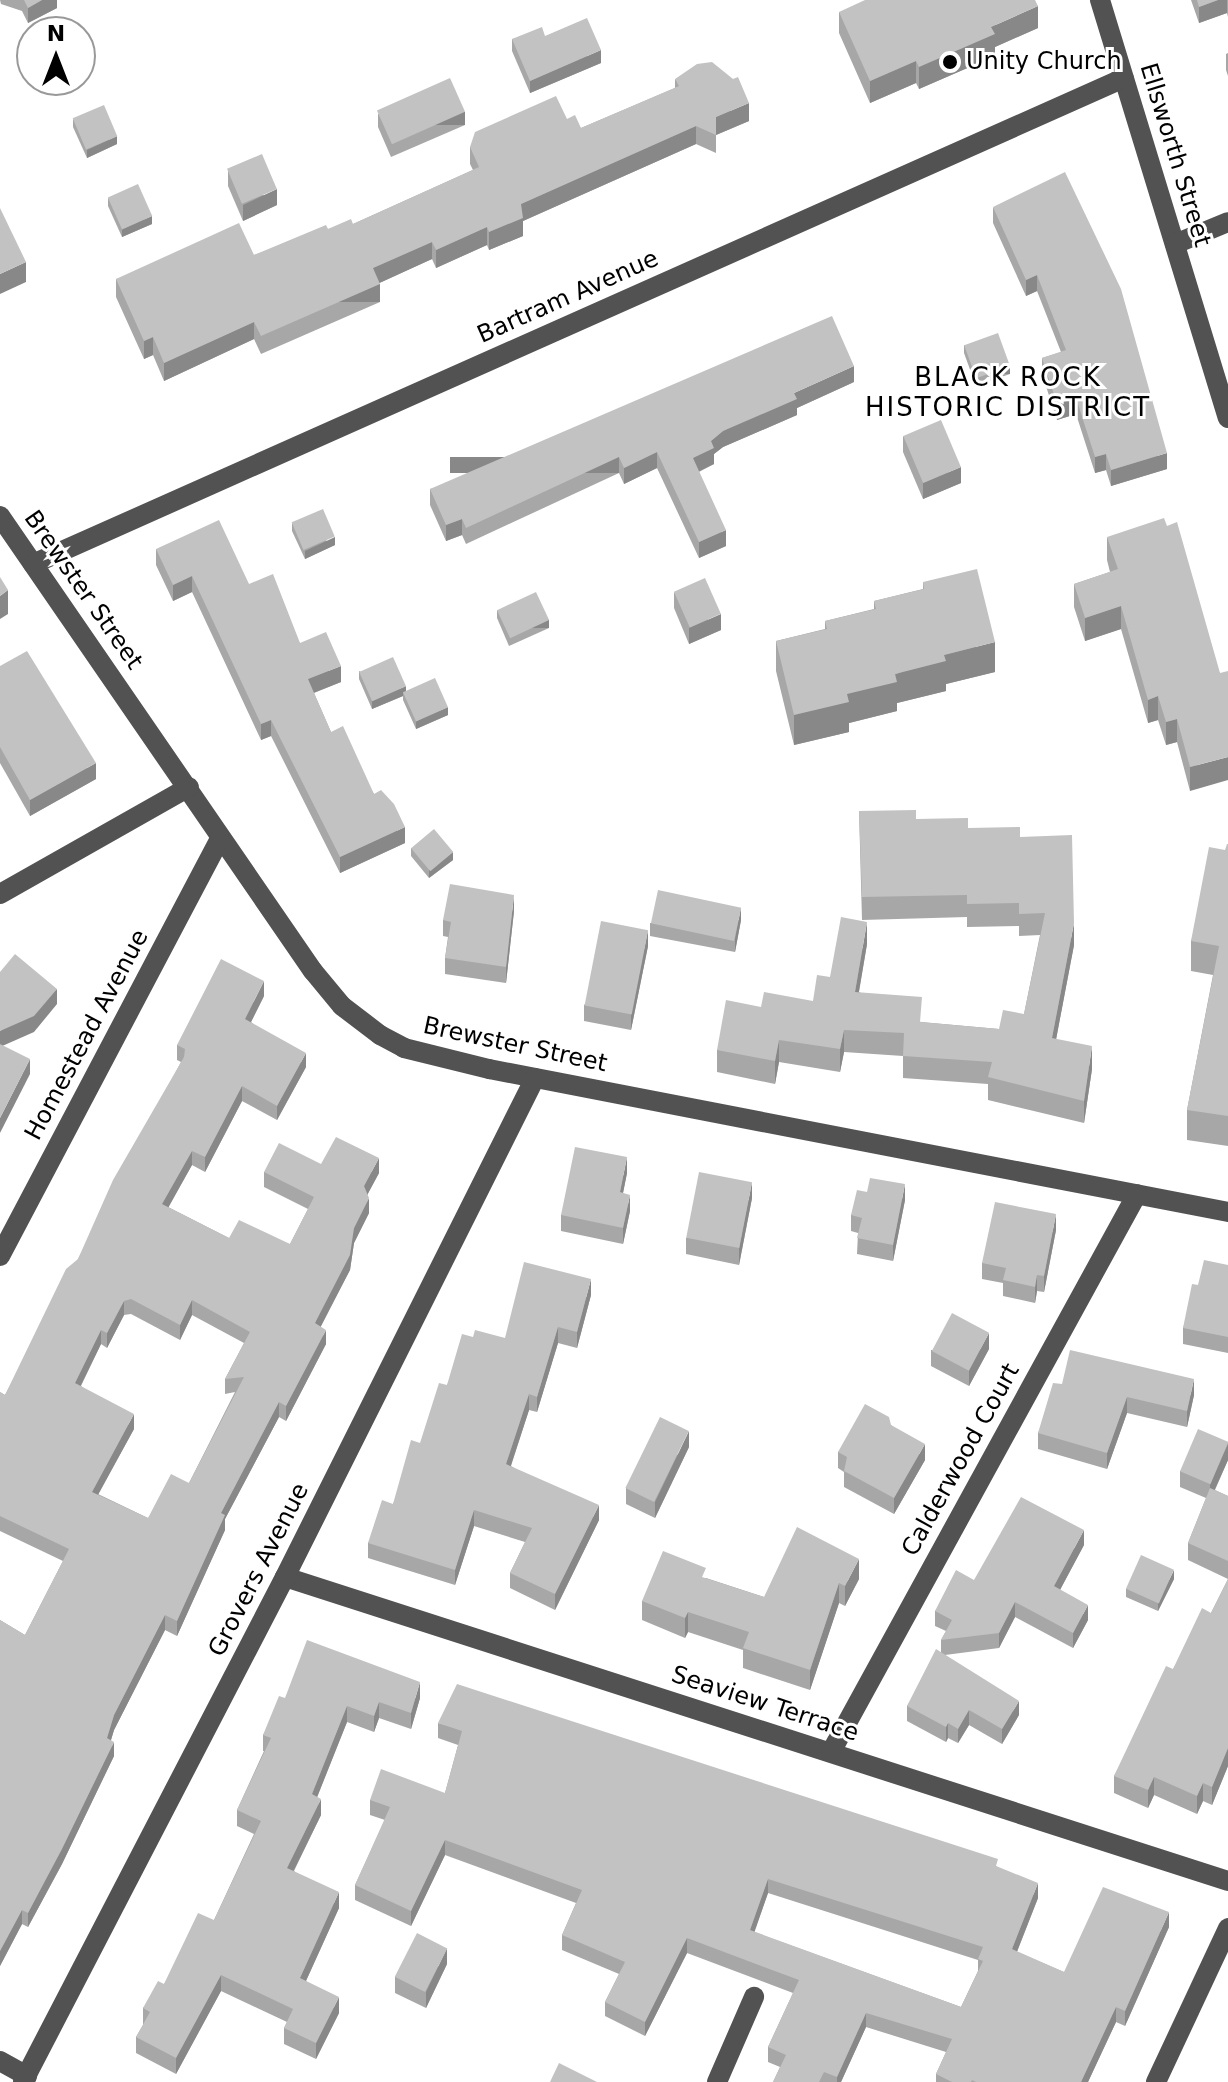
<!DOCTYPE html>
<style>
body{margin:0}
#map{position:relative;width:1228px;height:2082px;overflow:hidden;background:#fff;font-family:"DejaVu Sans",sans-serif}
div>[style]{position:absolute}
.minor>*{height:20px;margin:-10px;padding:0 10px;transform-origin:10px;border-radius:10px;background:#525252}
.wall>*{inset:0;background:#a7a7a7}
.shaded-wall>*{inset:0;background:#888;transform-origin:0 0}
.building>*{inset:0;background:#c2c2c2;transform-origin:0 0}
.dots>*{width:22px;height:22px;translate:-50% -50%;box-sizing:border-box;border:4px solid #fff;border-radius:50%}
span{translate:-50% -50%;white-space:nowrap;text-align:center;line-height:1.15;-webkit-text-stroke:6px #fff;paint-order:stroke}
.poi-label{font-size:24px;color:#000}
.left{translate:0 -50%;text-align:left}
.street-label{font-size:24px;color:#000}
.neighbourhood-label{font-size:26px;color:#000;letter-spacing:2px}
.north{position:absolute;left:16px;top:16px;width:80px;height:80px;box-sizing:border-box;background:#fff;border:2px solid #999;border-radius:50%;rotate:0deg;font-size:22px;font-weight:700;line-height:32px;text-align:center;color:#000}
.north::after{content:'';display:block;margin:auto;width:28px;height:36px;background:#000;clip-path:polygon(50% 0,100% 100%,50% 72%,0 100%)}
</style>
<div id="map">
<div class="minor">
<i style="left:1100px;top:0;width:437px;rotate:73deg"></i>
<i style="left:1175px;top:244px;width:57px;rotate:-22.5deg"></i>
<i style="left:0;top:516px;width:552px;rotate:55.48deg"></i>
<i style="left:313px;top:971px;width:45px;rotate:50.4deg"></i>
<i style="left:342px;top:1006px;width:48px;rotate:37.3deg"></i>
<i style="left:380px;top:1035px;width:27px;rotate:28deg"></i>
<i style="left:404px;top:1048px;width:88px;rotate:13.9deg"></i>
<i style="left:489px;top:1069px;width:753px;rotate:10.95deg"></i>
<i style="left:33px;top:564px;width:1194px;rotate:-24.01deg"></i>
<i style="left:0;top:894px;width:217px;rotate:-29.5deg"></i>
<i style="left:0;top:1256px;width:472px;rotate:-62.2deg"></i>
<i style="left:285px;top:1577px;width:991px;rotate:17.87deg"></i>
<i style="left:831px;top:1752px;width:636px;rotate:-61.26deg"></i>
<i style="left:0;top:2061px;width:31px;rotate:29deg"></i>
<i style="left:23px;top:2082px;width:569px;rotate:-62.58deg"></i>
<i style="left:285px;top:1577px;width:558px;rotate:-63.39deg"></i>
<i style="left:717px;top:2082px;width:93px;rotate:-66.5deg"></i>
<i style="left:1156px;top:2082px;width:170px;rotate:-64.9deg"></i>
</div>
<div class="wall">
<i style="clip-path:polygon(0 0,57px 0,57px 8px,28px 23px,22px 11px,1px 4px)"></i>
<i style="clip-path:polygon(1191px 0,1228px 0,1228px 17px,1227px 13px,1199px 23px)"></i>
<i style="clip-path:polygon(839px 12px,1038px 28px,995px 47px,995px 56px,919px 89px,916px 83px,870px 103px,839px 33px)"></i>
<i style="clip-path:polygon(545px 36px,601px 63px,530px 93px,512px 51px,512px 39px)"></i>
<i style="clip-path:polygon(1228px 53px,1228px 76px,1226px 70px,1226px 54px)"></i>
<i style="clip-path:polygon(675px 79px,749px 121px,716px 135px,716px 153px,696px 144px,523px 221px,523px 236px,489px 250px,487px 245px,436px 268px,432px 259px,379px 283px,380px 302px,261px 354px,254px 339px,164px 381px,153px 355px,144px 359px,116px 297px,116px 279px,254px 255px,328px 229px,353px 224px,473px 170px,470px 164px,470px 147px,567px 119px,581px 128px,675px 88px)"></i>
<i style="clip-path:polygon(378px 114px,465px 125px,391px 157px,378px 127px)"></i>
<i style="clip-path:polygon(73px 119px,117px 144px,87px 158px,73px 127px)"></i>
<i style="clip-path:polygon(228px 170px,277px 205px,243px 221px,228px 186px)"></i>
<i style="clip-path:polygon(108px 198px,152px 224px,122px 237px,108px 206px)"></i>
<i style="clip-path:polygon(993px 207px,1167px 469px,1111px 486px,1106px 470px,1095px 473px,1076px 414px,1057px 420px,1042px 374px,1042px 358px,1061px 352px,1037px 291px,1026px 296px,993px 223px)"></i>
<i style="clip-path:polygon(964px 345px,1010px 374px,976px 386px,964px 353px)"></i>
<i style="clip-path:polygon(854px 382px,797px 408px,797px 415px,723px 447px,714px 454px,714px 464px,699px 472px,726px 546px,699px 558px,657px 468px,624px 484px,619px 473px,466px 544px,462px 535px,446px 541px,430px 505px,430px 489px)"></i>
<i style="clip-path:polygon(903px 436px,961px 483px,923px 499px,903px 452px)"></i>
<i style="clip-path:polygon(292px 523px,335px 545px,305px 559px,292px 531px)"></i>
<i style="clip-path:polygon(1107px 537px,1220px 673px,1190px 791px,1177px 742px,1166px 745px,1158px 720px,1148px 723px,1121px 629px,1085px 641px,1074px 607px,1074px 584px,1110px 572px,1107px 560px)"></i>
<i style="clip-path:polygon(156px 549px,249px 584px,300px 643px,341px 682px,314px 693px,331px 732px,374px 794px,405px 843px,340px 873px,271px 736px,261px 740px,192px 592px,173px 601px,156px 565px)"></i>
<i style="clip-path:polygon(923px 582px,995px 672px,946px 684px,946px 691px,897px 703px,897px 711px,849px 723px,849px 732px,794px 745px,776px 671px,776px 641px,825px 629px,825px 621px,874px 609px,874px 601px,923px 589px)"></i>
<i style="clip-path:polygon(674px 592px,721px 630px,689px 644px,674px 608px)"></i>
<i style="clip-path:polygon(497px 610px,549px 628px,509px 646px,497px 618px)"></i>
<i style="clip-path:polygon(0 666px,96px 779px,30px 816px,0 763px)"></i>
<i style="clip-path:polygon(359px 671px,406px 691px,448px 715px,416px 729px,403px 700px,403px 696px,372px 709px,359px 679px)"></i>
<i style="clip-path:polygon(859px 811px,1020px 837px,1074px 945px,1056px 1039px,1092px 1069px,1084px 1123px,988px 1100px,988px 1084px,903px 1078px,903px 1056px,844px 1052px,840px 1072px,779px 1062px,775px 1084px,717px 1072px,717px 1050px,761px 1007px,813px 1001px,830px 977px,867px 944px,859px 992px,921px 1022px,999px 1029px,1024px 1014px,1040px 935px,1019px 936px,1019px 926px,967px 927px,967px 917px,862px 920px)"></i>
<i style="clip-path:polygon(1228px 844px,1228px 1146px,1187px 1140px,1187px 1110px,1213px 975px,1191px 971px,1191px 941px)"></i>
<i style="clip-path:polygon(411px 848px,453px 860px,429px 878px,411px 856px)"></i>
<i style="clip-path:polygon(514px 911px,506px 983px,445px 974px,445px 958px,448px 937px,443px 936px,443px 920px)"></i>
<i style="clip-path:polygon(741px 920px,735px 952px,650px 936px,650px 923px)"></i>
<i style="clip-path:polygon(648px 946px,631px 1030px,584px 1021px,584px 1005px)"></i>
<i style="clip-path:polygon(evenodd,264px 996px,251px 1022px,306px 1067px,277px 1120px,242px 1101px,205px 1172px,192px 1165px,168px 1207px,229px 1238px,290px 1244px,308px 1209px,264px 1187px,264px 1172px,321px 1164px,379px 1173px,367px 1195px,369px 1213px,354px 1243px,350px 1270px,320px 1326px,326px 1344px,286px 1421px,279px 1417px,225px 1519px,225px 1530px,177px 1636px,165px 1630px,114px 1730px,111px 1740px,114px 1756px,62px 1864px,28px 1927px,22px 1924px,0 1966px,0 1620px,25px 1635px,63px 1561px,0 1531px,0 1392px,5px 1395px,78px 1259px,181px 1062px,177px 1060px,177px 1045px,264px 996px,131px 1314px,180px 1340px,192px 1315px,244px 1343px,225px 1379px,225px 1394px,235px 1392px,189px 1483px,148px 1518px,98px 1494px,134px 1429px,81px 1386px,101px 1344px,107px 1348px,124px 1315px,131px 1314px)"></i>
<i style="clip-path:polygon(627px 1173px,623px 1193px,630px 1211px,623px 1244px,561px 1231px,561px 1215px)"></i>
<i style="clip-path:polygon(867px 1192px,905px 1200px,893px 1261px,857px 1254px,858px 1233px,851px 1231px,851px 1215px)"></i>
<i style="clip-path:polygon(752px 1198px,739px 1265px,686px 1254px,686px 1238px)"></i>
<i style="clip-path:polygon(1056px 1230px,1044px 1292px,1037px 1291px,1035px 1303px,1003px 1296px,1003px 1283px,982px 1279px,982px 1263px)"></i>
<i style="clip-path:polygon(1228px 1265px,1228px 1353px,1183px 1344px,1183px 1328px,1198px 1285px)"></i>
<i style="clip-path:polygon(591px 1295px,577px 1348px,558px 1343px,537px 1412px,529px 1410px,511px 1466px,599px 1520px,555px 1610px,510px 1588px,510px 1573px,525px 1542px,474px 1526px,455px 1585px,368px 1558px,368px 1543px,393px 1504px,447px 1385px,473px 1337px,505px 1338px)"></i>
<i style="clip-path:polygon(989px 1349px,969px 1386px,931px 1366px,931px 1350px)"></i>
<i style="clip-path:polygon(1062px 1384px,1194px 1395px,1187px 1427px,1127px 1413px,1107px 1469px,1038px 1449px,1038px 1433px)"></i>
<i style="clip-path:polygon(891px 1425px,925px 1460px,894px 1514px,844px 1487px,844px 1472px,838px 1468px,838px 1452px)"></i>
<i style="clip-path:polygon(1228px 1442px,1228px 1460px,1215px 1490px,1228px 1496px,1228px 1579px,1188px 1560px,1188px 1543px,1206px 1498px,1180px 1487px,1180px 1471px)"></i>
<i style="clip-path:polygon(689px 1447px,655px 1518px,626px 1504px,626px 1488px)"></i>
<i style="clip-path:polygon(1084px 1545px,1060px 1590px,1088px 1620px,1073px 1648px,1015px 1617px,999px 1648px,945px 1655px,1019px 1715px,1002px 1744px,969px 1725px,958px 1743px,948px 1738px,946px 1742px,907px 1721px,907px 1706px,941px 1652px,941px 1640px,946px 1631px,935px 1626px,935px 1611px,974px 1580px)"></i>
<i style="clip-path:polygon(706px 1578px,764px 1597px,859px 1579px,845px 1606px,839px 1603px,810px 1690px,743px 1668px,743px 1650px,688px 1632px,685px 1638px,642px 1620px,642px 1601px)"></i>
<i style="clip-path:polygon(1174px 1579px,1158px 1611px,1126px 1597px,1126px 1589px)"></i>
<i style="clip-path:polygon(1228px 1579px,1228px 1766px,1212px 1805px,1203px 1801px,1197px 1814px,1154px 1795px,1148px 1808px,1114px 1793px,1114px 1776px,1173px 1669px,1211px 1613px)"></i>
<i style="clip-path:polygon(285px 1698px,420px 1698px,411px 1729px,379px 1718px,374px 1732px,347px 1722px,317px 1797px,321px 1815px,294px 1871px,339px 1908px,306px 1981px,339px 2013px,316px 2059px,284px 2044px,284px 2028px,287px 2022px,221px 1991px,176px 2074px,136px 2053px,136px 2037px,143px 2025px,143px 2008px,164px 1984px,214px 1920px,254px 1834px,237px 1826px,237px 1810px,264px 1751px,263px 1751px,263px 1735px)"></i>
<i style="clip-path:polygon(evenodd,438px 1723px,998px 1867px,1038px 1898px,1017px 1952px,1064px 1972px,1169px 1927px,1125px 2026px,1116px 2022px,1088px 2082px,936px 2082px,936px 2074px,946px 2052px,866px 2027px,841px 2082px,773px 2082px,780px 2067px,768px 2062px,768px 2047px,793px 1993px,687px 1953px,645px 2036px,605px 2016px,605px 2002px,619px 1974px,562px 1950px,562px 1935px,576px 1903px,445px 1855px,411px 1926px,355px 1900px,355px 1885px,385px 1820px,370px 1815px,370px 1800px,445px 1793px,458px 1745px,438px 1738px,438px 1723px,768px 1893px,978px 1960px,978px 1971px,961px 2007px,754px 1932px,768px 1893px)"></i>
<i style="clip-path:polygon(447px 1964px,426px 2008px,395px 1993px,395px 1977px)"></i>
</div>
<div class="shaded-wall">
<i style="clip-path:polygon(42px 0,57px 0,57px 8px,28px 23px,28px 8px)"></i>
<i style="clip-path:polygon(1218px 0,1227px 0,1227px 13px,1199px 23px,1199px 7px)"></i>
<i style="clip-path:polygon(1038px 6px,1038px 28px,995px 47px,995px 56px,919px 89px,919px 67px,991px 27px)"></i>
<i style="clip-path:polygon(601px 50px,601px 63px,530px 93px,530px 81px)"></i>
<i style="clip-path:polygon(916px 61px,916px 83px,870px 103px,870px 81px)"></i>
<i style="clip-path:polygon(749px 103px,749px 121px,716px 135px,716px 117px)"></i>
<i style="left:465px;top:112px;width:13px;height:81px;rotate:90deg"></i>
<i style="clip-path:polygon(696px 126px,696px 144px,523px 221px,523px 236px,489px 250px,489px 232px,521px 204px)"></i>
<i style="clip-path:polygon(117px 136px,117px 144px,87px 158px,87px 150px)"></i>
<i style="clip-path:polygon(277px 189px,277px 205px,243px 221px,243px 205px)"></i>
<i style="clip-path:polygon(152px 216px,152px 224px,122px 237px,122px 229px)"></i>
<i style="clip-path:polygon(487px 227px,487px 245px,436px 268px,436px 250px)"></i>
<i style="clip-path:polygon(432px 242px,432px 259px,373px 286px,373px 268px)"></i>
<i style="clip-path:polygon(26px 262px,26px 282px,0 294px,0 274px)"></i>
<i style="clip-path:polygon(1037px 275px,1037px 291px,1026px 296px,1026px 280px)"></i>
<i style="left:380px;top:284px;width:18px;height:130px;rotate:90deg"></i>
<i style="clip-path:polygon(254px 322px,254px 339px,164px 381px,164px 363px)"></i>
<i style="clip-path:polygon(153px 337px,153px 355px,144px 359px,144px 341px)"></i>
<i style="clip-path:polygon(854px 366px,854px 382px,797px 408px,797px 415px,723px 447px,714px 454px,714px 464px,693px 474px,693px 458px,711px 441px,723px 431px,794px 393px)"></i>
<i style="left:1010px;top:366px;width:8px;height:36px;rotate:90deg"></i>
<i style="clip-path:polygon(1076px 398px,1076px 414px,1057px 420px,1057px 404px)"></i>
<i style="clip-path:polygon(657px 452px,657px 468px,624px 484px,624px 468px)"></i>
<i style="clip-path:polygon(1167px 453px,1167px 469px,1111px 486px,1111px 470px)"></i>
<i style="clip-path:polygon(1106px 454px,1106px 470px,1095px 473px,1095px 457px)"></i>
<i style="left:619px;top:457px;width:16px;height:169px;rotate:90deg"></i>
<i style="clip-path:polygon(961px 467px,961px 483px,923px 499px,923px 483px)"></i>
<i style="clip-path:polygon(462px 519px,462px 535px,446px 541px,446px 525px)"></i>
<i style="clip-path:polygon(726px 530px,726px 546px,699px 558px,699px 542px)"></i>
<i style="clip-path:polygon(335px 537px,335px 545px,305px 559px,305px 551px)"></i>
<i style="clip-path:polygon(192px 576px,192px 592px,173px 601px,173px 585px)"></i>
<i style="clip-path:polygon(8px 590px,8px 614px,0 619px,0 596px)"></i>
<i style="clip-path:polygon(1121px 606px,1121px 629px,1085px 641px,1085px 618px)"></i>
<i style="clip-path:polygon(721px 614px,721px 630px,689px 644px,689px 628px)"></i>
<i style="left:549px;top:620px;width:8px;height:44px;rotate:90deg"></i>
<i style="clip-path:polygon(995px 642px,995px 672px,946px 684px,946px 691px,897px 703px,897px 711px,849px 723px,849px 732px,794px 745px,794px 715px,944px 655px)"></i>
<i style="clip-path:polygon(341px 666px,341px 682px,308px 695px,308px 679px)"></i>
<i style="clip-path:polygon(406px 686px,406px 694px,403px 692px,403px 696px,372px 709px,372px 701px)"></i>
<i style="clip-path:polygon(1158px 696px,1158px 720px,1148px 723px,1148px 700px)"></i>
<i style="clip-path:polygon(448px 707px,448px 715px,416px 729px,416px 721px)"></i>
<i style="clip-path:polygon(1177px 719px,1177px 742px,1166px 745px,1166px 722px)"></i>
<i style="clip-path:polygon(271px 720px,271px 736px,261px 740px,261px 724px)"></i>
<i style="clip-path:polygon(1228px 757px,1228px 780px,1190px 791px,1190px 767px)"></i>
<i style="clip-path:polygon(96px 763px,96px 779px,30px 816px,30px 800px)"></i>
<i style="clip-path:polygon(405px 827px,405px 843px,340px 873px,340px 857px)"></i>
<i style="clip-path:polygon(453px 852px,453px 860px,429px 878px,429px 869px)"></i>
<i style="clip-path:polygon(514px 895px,514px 911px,506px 983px,506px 967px)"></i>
<i style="clip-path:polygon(741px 907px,741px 920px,735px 952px,735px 939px)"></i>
<i style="clip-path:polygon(867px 922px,867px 944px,855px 1014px,855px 992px)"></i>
<i style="clip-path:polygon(1074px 923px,1074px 945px,1052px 1061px,1052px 1038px)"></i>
<i style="clip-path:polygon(648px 930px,648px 946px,631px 1030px,631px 1014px)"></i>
<i style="clip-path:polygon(264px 981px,264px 996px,245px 1034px,245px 1019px)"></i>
<i style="clip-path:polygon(57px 989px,57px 1004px,34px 1032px,0 1047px,0 1031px)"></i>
<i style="clip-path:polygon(844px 1030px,844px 1052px,840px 1072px,840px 1049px)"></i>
<i style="clip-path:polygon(779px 1040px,779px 1062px,775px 1084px,775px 1061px)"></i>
<i style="clip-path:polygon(1092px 1046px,1092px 1069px,1084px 1123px,1084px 1101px)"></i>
<i style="clip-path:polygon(306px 1053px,306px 1067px,277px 1120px,277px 1106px)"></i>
<i style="clip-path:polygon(30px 1059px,30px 1074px,0 1133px,0 1118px)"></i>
<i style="clip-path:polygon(242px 1086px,242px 1101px,205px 1172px,205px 1157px)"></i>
<i style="clip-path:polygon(192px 1151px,192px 1165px,162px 1219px,162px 1204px)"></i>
<i style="clip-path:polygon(627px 1157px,627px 1173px,620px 1208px,620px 1192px)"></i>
<i style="clip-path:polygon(379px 1158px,379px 1173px,364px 1201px,364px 1186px)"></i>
<i style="clip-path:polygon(752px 1182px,752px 1198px,739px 1265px,739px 1249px)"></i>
<i style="clip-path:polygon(905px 1184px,905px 1200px,893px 1261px,893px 1245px)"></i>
<i style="clip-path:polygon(630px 1195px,630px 1211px,623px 1244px,623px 1228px)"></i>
<i style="clip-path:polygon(369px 1198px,369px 1213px,354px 1243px,350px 1270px,315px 1338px,315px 1323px,354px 1228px)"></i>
<i style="clip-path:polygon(1056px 1214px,1056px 1230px,1044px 1292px,1044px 1276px)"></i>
<i style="clip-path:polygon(1037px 1275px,1037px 1291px,1035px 1303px,1035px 1287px)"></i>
<i style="clip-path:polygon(591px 1279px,591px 1295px,577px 1348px,577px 1332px)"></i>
<i style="clip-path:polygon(192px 1300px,192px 1315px,180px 1340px,180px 1325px)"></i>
<i style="clip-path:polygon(124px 1301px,124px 1315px,107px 1348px,107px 1333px)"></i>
<i style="clip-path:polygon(558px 1327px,558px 1343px,537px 1412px,537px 1397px)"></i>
<i style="clip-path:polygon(101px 1330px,101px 1344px,75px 1397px,75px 1383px)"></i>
<i style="clip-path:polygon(326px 1330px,326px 1344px,286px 1421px,286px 1406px)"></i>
<i style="clip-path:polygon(989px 1333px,989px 1349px,969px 1386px,969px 1370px)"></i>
<i style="clip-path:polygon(1194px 1379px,1194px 1395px,1187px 1427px,1187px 1411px)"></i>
<i style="clip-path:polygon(529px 1394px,529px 1410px,506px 1480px,506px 1464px)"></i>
<i style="clip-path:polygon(1127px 1397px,1127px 1413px,1107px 1469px,1107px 1453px)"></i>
<i style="clip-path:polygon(279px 1402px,279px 1417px,225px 1519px,225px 1530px,177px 1636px,177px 1621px,221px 1513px)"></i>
<i style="clip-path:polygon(134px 1414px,134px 1429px,92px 1506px,92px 1492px)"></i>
<i style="clip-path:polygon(689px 1431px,689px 1447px,655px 1518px,655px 1502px)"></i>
<i style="clip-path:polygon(925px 1444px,925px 1460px,894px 1514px,894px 1498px)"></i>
<i style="clip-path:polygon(1228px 1444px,1228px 1460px,1210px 1500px,1210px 1484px)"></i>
<i style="clip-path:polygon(599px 1505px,599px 1520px,555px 1610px,555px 1594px)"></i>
<i style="clip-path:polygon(474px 1510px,474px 1526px,455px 1585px,455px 1570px)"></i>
<i style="clip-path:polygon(1084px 1530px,1084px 1545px,1054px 1601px,1054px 1586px)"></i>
<i style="clip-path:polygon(859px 1559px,859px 1579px,845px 1606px,845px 1586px)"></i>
<i style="clip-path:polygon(1174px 1570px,1174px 1579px,1158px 1611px,1158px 1603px)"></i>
<i style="clip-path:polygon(839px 1583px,839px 1603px,810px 1690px,810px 1670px)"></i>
<i style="clip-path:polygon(1015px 1602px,1015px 1617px,999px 1648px,999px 1633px)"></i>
<i style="clip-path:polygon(1088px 1605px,1088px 1620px,1073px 1648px,1073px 1633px)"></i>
<i style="clip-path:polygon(688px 1612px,688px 1632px,685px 1638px,685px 1618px)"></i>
<i style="clip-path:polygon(165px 1615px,165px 1630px,114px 1730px,107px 1753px,107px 1738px,114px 1715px)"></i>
<i style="clip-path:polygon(420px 1682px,420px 1698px,411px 1729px,411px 1713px)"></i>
<i style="clip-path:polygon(1019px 1701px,1019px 1715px,1002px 1744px,1002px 1729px)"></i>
<i style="clip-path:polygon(379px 1702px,379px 1718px,374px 1732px,374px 1716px)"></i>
<i style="clip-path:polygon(347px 1706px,347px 1722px,312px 1810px,312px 1794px)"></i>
<i style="clip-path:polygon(969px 1710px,969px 1725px,958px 1743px,958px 1729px)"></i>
<i style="clip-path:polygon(948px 1723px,948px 1738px,946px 1742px,946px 1727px)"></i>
<i style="clip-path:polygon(114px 1742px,114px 1756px,62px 1864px,28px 1927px,28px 1913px)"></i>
<i style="clip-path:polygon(1228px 1748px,1228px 1766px,1212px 1805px,1212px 1787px)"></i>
<i style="clip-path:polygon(1154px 1777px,1154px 1795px,1148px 1808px,1148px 1790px)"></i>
<i style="clip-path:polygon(1203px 1783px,1203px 1801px,1197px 1814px,1197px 1796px)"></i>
<i style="clip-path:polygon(321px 1799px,321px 1815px,287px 1884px,287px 1868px)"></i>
<i style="clip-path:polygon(445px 1840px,445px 1855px,411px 1926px,411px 1911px)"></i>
<i style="clip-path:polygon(768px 1879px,768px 1893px,750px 1945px,750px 1930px)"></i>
<i style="clip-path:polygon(1038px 1883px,1038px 1898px,1012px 1964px,1012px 1949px)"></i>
<i style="clip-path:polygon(339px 1892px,339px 1908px,300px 1994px,300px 1978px)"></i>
<i style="clip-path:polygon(22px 1910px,22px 1924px,0 1966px,0 1951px)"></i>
<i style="clip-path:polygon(1169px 1912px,1169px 1927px,1125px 2026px,1125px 2011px)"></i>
<i style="clip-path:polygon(687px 1938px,687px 1953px,645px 2036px,645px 2022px)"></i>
<i style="clip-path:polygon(447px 1948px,447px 1964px,426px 2008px,426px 1992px)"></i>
<i style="clip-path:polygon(221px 1975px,221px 1991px,176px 2074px,176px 2058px)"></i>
<i style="clip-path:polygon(339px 1997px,339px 2013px,316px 2059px,316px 2043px)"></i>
<i style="clip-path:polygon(1116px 2007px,1116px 2022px,1088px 2082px,1081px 2082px)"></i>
<i style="clip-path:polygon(866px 2013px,866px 2027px,841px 2082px,837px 2082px,837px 2077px)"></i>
</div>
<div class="building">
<i style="clip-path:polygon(24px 0,42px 0,28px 8px)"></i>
<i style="clip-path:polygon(865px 0,1035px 0,1038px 6px,991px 27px,995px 34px,919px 67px,916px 61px,870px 81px,839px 12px)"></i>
<i style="clip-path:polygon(1197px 0,1218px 0,1199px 7px)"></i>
<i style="clip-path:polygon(587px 18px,601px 50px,530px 81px,512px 39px,542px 27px,545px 36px)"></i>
<i style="clip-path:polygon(712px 62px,733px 79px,738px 77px,749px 103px,716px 117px,716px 135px,696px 126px,521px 204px,523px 218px,489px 232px,487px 227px,436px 250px,432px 242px,373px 268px,380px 284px,261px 336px,254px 322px,164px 363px,153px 337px,144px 341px,116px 279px,239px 223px,254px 255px,326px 225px,328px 229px,351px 219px,353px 224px,479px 167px,470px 147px,475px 132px,556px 96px,567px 119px,575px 115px,581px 128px,679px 86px,675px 79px,697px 64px)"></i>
<i style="left:450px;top:78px;width:37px;height:80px;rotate:66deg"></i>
<i style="left:104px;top:105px;width:34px;height:34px;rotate:67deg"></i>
<i style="left:262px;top:154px;width:38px;height:38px;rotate:67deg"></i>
<i style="clip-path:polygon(1065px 172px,1121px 289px,1167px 453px,1111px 470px,1106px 454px,1095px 457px,1076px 398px,1057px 404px,1042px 358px,1066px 350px,1037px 275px,1026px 280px,993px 207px)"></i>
<i style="left:138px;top:184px;width:35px;height:33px;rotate:66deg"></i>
<i style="clip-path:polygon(0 208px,26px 262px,0 274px)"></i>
<i style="clip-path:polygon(832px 316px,854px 366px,794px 393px,797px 399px,723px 431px,711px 441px,714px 448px,693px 458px,726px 530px,699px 542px,657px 452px,624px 468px,619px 457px,466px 528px,462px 519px,446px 525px,430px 489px)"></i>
<i style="left:998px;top:333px;width:35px;height:36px;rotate:70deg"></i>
<i style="left:941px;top:420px;width:51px;height:41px;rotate:67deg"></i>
<i style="left:323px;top:509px;width:30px;height:34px;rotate:67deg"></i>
<i style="clip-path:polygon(1164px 518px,1167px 526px,1177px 522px,1220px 673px,1228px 671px,1228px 757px,1190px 767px,1177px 719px,1166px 722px,1158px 696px,1148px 700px,1121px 606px,1085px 618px,1074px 584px,1118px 569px,1107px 537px)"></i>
<i style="clip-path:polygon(219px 520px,249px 584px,273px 574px,300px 643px,326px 632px,341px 666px,308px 679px,331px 732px,343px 726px,374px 794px,381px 790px,394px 804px,405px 827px,340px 857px,271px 720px,261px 724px,192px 576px,173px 585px,156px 549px)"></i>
<i style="clip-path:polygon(977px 569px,995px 642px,944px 655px,946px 661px,895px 674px,897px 682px,847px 694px,849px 702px,794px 715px,776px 641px,827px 629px,825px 621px,876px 609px,874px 601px,924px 589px,923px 582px)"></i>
<i style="clip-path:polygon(0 577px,8px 590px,0 596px)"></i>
<i style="left:705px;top:578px;width:39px;height:34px;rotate:66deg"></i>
<i style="left:536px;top:592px;width:31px;height:43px;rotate:65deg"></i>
<i style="clip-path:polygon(27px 651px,96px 763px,30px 800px,0 747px,0 666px)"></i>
<i style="left:393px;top:657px;width:32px;height:37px;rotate:66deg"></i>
<i style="left:435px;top:678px;width:32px;height:35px;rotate:66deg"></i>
<i style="clip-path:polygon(916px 810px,916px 819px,968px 818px,968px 828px,1020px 827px,1020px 837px,1072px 835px,1074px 923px,1052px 1038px,1092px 1046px,1084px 1101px,988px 1077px,992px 1062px,903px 1056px,904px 1033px,844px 1030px,840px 1049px,779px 1040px,775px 1061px,717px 1050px,726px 1000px,761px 1007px,764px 992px,813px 1001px,817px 975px,830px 977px,841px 917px,867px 922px,855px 992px,922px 997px,920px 1022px,999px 1029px,1003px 1010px,1024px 1014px,1045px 913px,1019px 914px,1019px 903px,967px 904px,967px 895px,862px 897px,859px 811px)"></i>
<i style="left:434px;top:829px;width:30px;height:30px;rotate:50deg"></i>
<i style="clip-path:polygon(1227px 844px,1228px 844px,1228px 1116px,1187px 1110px,1219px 946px,1191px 941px,1209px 847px,1225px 850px)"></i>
<i style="clip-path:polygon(450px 884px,514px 895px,506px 967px,445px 958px,451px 922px,443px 920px)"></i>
<i style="left:658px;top:890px;width:85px;height:34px;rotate:12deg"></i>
<i style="left:601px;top:921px;width:48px;height:86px;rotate:11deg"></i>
<i style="clip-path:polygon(15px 954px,57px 989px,34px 1016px,0 1031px,0 972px)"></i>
<i style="clip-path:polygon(evenodd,221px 959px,264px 981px,245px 1019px,306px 1053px,277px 1106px,242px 1086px,205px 1157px,192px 1151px,162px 1204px,229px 1238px,239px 1220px,290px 1244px,314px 1197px,264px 1172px,279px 1143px,321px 1164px,336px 1137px,379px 1158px,364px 1186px,369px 1198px,354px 1228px,350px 1255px,315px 1323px,326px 1330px,286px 1406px,279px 1402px,221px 1513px,225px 1515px,177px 1621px,165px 1615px,114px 1715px,107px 1738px,114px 1742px,62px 1849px,28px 1913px,22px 1910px,0 1951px,0 1620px,25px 1635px,69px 1549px,0 1516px,0 1392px,5px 1395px,66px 1269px,78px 1259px,113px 1180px,184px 1057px,185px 1049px,177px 1045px,221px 959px,131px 1299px,180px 1325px,192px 1300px,250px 1332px,225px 1379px,244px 1377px,189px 1483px,171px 1474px,148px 1518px,92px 1492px,134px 1414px,75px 1383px,101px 1330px,107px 1333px,124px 1301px,131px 1299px)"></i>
<i style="clip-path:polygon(0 1044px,30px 1059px,0 1118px)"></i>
<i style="clip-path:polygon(575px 1147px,627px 1157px,620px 1192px,630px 1195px,623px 1228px,561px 1215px)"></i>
<i style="left:699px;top:1172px;width:54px;height:67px;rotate:11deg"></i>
<i style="clip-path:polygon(870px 1178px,905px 1184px,893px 1245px,857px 1238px,862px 1218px,851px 1215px,857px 1190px,867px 1192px)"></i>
<i style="clip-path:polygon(995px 1202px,1056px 1214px,1044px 1276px,1037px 1275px,1035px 1287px,1003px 1280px,1006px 1268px,982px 1263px)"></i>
<i style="clip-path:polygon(1204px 1260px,1228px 1265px,1228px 1337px,1183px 1328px,1192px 1284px,1198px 1285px)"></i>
<i style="clip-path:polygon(524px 1262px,591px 1279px,577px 1332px,558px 1327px,537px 1397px,529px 1394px,506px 1464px,599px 1505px,555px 1594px,510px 1573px,532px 1528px,474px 1510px,455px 1570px,368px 1543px,382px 1500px,393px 1504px,411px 1440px,420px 1443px,439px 1383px,447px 1385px,462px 1334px,473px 1337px,475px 1330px,505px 1338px)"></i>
<i style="left:952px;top:1313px;width:42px;height:43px;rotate:28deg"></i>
<i style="clip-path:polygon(1070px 1350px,1194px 1379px,1187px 1411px,1127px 1397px,1107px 1453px,1038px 1433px,1053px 1383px,1062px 1384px)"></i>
<i style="clip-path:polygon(865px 1404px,889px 1417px,891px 1425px,925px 1444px,894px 1498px,844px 1471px,847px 1457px,838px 1452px)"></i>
<i style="left:660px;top:1417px;width:32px;height:79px;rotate:26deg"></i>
<i style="left:1198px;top:1429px;width:33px;height:46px;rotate:23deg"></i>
<i style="clip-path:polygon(1210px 1488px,1228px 1496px,1228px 1561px,1188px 1543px)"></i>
<i style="clip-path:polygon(1021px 1497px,1084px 1530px,1054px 1586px,1088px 1605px,1073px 1633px,1015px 1602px,999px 1633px,941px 1640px,952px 1620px,935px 1611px,956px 1570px,974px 1580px)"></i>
<i style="clip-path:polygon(797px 1527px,859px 1559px,845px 1586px,839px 1583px,810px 1670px,743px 1648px,749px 1632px,688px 1612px,685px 1618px,642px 1601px,663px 1551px,706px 1568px,702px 1577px,764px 1597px)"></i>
<i style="left:1141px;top:1555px;width:36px;height:37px;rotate:24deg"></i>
<i style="clip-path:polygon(1228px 1579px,1228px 1748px,1212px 1787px,1203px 1783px,1197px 1796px,1154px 1777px,1148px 1790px,1114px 1776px,1166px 1666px,1173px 1669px,1202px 1608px,1211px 1613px)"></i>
<i style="clip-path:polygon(307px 1640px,420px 1682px,411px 1713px,379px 1702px,374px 1716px,347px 1706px,312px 1794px,321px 1799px,287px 1868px,339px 1892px,300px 1978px,339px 1997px,316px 2043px,284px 2028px,293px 2009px,221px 1975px,176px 2058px,136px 2037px,150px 2012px,143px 2008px,158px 1981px,164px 1984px,198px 1913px,214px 1920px,261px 1821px,237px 1810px,271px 1738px,263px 1735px,279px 1696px,285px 1698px)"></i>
<i style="clip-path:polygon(936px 1649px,1019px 1701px,1002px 1729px,969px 1710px,958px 1729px,948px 1723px,946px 1727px,907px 1706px)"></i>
<i style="clip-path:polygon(evenodd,457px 1684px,998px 1859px,996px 1866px,1038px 1883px,1012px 1949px,1064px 1972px,1103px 1887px,1169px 1912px,1125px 2011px,1116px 2007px,1081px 2082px,976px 2082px,972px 2080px,971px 2082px,952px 2082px,936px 2074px,952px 2039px,866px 2013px,837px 2077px,824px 2072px,819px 2082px,773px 2082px,786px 2055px,768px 2047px,799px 1980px,687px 1938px,645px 2022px,605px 2002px,625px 1962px,562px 1935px,582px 1890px,445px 1840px,411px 1911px,355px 1885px,390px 1807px,370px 1800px,381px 1769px,445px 1793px,462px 1731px,438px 1723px,457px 1684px,768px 1879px,983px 1947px,978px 1959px,983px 1961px,961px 2007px,750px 1930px,768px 1879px)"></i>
<i style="left:417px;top:1933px;width:34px;height:49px;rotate:27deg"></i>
<i style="clip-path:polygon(559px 2063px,597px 2082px,550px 2082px)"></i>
</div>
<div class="dots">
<i style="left:950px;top:62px;background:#000"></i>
</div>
<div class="poi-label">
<span class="left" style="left:966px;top:62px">Unity Church</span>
</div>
<div class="street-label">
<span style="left:1175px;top:155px;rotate:73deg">Ellsworth Street</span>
<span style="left:568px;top:297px;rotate:-24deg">Bartram Avenue</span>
<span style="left:83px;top:590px;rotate:55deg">Brewster Street</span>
<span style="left:87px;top:1035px;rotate:-62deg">Homestead Avenue</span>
<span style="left:515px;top:1045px;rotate:12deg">Brewster Street</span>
<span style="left:961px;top:1460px;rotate:-61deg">Calderwood Court</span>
<span style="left:259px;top:1570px;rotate:-63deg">Grovers Avenue</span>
<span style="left:765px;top:1704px;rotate:18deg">Seaview Terrace</span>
</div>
<div class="neighbourhood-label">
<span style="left:1008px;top:393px">BLACK ROCK<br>HISTORIC DISTRICT</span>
</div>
<div class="north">N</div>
</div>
